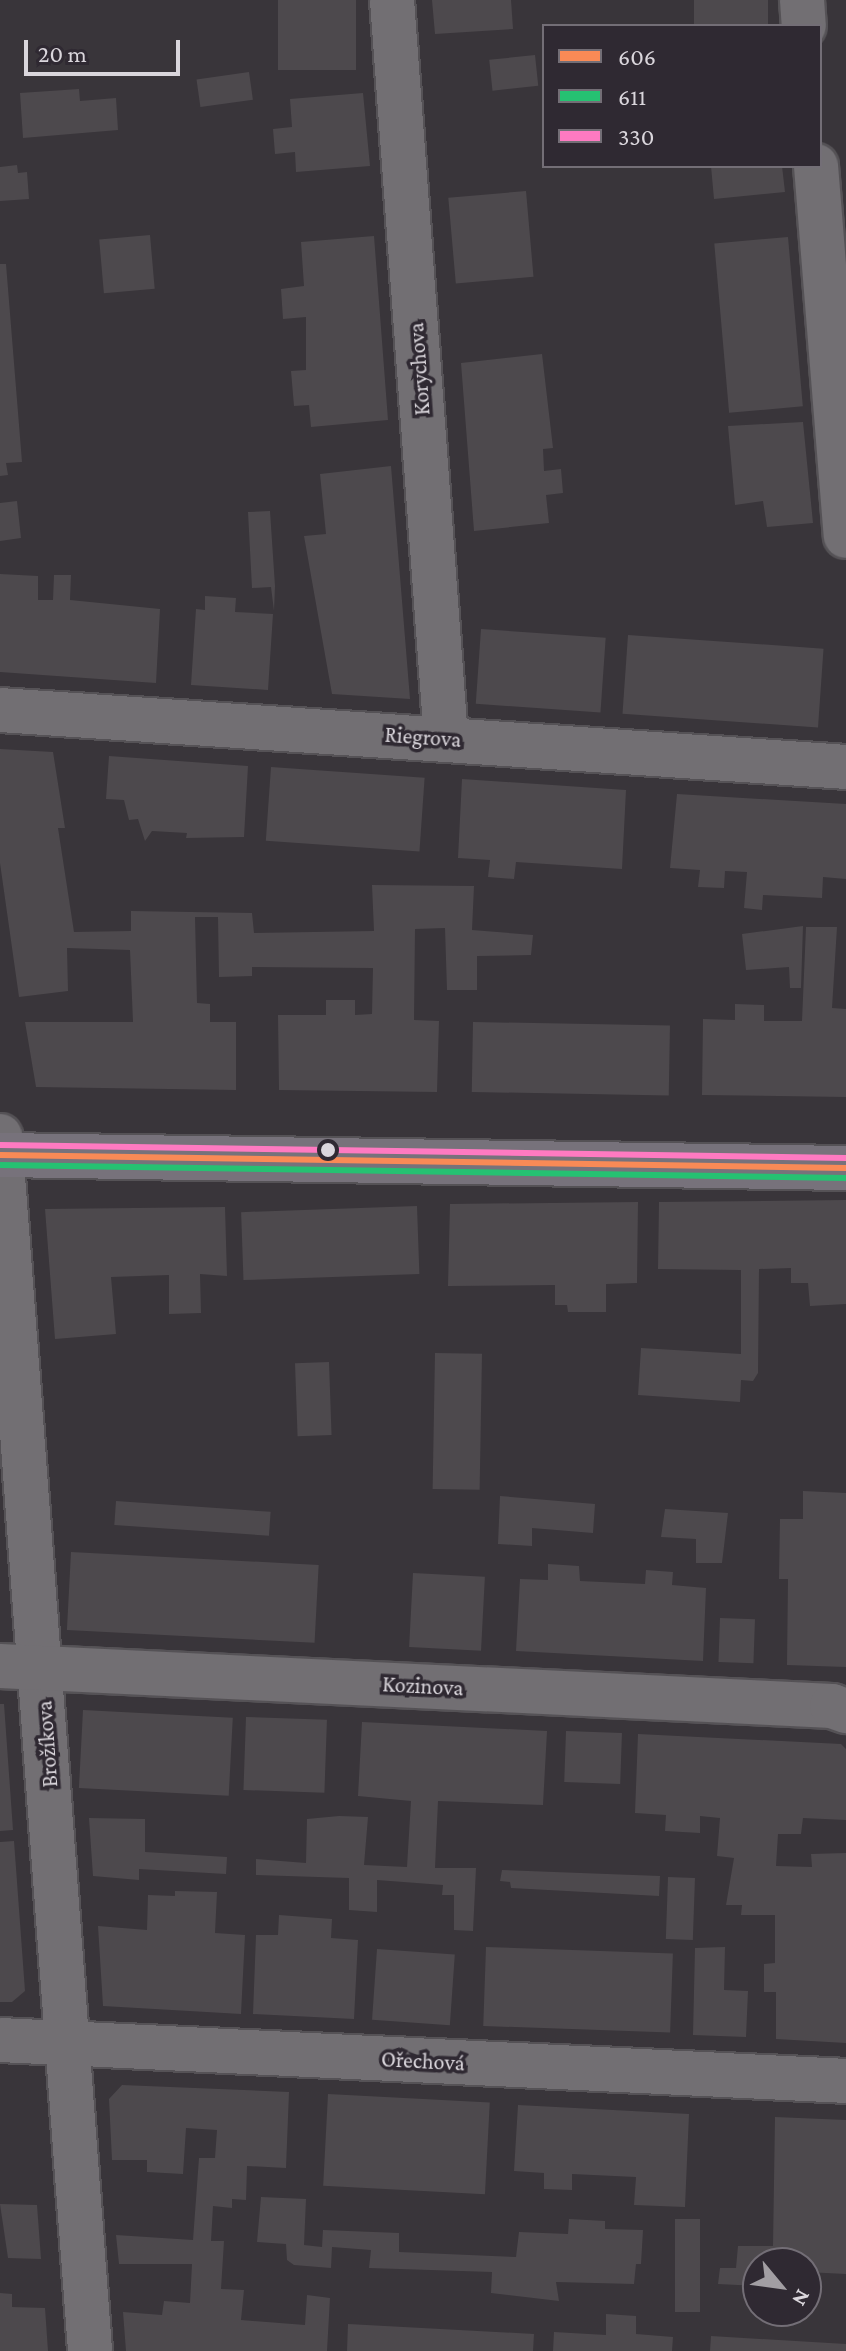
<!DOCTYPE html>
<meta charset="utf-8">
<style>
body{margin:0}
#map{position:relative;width:846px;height:2351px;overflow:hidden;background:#39353a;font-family:"Crimson Pro",serif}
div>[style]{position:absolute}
.building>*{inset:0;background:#4d494d;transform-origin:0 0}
.roads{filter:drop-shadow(2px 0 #555256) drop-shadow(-2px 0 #555256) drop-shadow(0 2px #555256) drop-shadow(0 -2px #555256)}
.minor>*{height:44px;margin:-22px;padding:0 22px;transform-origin:22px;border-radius:22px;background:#726f73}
.major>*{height:44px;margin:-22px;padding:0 22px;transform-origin:22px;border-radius:22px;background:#77727b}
.bus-1>*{height:6px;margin:-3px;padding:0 3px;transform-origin:3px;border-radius:3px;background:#f98a56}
.bus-2>*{height:6px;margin:-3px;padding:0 3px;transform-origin:3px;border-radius:3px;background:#26c172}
.bus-3>*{height:6px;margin:-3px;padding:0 3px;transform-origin:3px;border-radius:3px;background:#fe7ac1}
.dots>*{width:22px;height:22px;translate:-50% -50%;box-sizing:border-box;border:4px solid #2f2932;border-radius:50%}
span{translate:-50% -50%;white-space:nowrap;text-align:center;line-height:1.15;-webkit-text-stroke:7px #2f2932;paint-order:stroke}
.street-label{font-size:22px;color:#dad6dc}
.legend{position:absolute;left:542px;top:24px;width:280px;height:144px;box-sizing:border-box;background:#2f2932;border:2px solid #736e76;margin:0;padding:10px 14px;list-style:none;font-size:24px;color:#dad6dc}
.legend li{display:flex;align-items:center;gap:16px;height:40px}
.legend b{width:40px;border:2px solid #736e76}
.north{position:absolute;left:742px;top:2247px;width:80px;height:80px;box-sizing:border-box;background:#2f2932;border:2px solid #736e76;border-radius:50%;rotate:119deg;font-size:22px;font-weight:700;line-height:32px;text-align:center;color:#dad6dc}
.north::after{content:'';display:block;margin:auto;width:28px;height:36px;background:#a29ea3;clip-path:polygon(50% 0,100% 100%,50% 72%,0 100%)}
.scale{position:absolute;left:24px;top:40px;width:156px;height:36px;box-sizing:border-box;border:4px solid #dad6dc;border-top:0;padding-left:10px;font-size:24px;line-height:28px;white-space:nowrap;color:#dad6dc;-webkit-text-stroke:6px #2f2932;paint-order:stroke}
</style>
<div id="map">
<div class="building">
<i style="left:278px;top:0;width:78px;height:70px"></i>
<i style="clip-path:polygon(432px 0,511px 0,513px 29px,435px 34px)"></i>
<i style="left:694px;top:0;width:74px;height:26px"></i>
<i style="left:535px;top:55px;width:31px;height:46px;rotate:84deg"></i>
<i style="left:249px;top:72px;width:28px;height:53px;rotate:82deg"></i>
<i style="clip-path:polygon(79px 89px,80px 101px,116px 98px,118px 130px,23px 138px,20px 93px)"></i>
<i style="clip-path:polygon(363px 93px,370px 166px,296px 172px,295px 152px,275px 154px,273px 129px,292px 127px,290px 99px)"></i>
<i style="clip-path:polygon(17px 165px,18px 173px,27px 172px,29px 199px,0 201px,0 167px)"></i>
<i style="clip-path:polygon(711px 166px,782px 166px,785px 192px,714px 199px)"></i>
<i style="left:526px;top:191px;width:86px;height:78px;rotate:85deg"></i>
<i style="left:150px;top:235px;width:54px;height:51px;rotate:85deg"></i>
<i style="clip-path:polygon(374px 236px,388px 420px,311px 427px,309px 405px,294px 406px,291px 371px,306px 370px,306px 317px,283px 319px,281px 289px,304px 286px,301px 242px)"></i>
<i style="left:788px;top:237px;width:170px;height:74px;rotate:85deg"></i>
<i style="clip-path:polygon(0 264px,6px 264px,22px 462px,6px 463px,8px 475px,0 476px)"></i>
<i style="clip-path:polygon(542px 354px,553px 448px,543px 449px,544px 471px,561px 469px,563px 493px,546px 495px,549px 523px,474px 531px,461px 363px)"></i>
<i style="clip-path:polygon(803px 422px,813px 523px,767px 527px,763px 501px,735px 505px,728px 426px)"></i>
<i style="clip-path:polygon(391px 466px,410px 699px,332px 694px,304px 536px,326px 534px,320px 474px)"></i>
<i style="clip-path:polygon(17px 501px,21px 538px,0 541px,0 503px)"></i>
<i style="clip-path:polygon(270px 511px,275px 586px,274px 611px,271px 587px,252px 588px,248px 512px)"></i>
<i style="clip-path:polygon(0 574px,38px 576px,38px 600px,53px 600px,54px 575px,71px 575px,70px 600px,160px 609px,156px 683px,0 672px)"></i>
<i style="clip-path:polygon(205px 596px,236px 598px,235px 612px,273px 614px,268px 690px,191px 685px,196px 609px,205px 610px)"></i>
<i style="left:481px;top:629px;width:125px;height:75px;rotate:4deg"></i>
<i style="left:628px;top:635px;width:196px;height:79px;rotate:4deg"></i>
<i style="clip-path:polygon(0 749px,53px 752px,65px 828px,58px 828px,74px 932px,131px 931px,131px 911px,252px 913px,254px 933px,374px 931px,372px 885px,474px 886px,472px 930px,533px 935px,531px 955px,477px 956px,477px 990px,447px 990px,445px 928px,415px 929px,414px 1020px,439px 1021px,437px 1092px,279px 1090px,278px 1015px,326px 1015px,326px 1000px,355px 1000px,355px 1015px,372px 1014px,373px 968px,252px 967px,252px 976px,219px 977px,218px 917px,195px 917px,197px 1003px,210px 1004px,210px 1022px,236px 1022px,236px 1090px,36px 1087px,25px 1022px,133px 1022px,130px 950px,67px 948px,68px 991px,19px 997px,0 863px)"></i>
<i style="clip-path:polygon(109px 756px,248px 766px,244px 837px,186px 838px,187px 833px,152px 831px,145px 841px,138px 819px,129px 820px,124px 800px,106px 799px)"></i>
<i style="left:271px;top:767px;width:154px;height:74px;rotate:4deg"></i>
<i style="clip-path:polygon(462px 779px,626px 790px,622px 869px,516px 862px,514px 879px,488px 877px,490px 860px,458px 858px)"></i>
<i style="clip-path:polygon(677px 794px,846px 804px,846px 879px,823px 877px,822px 898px,763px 895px,762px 910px,744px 908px,747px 872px,725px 871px,724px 888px,698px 887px,700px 870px,670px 868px)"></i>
<i style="clip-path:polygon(803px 926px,801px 988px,790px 988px,789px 967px,746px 970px,742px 934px)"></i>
<i style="clip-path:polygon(806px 927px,837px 927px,832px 1008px,846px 1009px,846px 1097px,702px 1095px,703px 1019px,735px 1020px,735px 1004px,764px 1005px,764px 1021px,802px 1021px)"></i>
<i style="left:473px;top:1022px;width:197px;height:70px;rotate:1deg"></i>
<i style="clip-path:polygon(846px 1200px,846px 1304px,810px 1306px,808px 1283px,791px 1283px,791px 1268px,759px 1269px,758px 1373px,753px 1381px,741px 1380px,740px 1402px,638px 1395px,641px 1348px,741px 1354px,741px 1270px,658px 1269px,659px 1202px)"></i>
<i style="clip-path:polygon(638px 1202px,637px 1283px,606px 1284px,606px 1312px,568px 1312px,567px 1305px,555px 1305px,555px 1285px,448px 1286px,450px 1204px)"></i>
<i style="left:417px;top:1206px;width:68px;height:176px;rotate:88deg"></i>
<i style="clip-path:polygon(225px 1207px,227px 1276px,200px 1274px,201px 1313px,169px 1314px,169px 1275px,111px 1277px,116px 1334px,55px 1339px,45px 1209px)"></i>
<i style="left:435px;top:1353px;width:47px;height:136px;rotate:1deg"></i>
<i style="left:329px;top:1362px;width:73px;height:34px;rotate:88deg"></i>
<i style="clip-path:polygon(803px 1491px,846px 1493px,846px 1667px,787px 1665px,788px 1579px,779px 1579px,780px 1519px,803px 1519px)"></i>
<i style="clip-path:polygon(500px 1496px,595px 1504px,593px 1533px,532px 1528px,532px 1546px,498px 1544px)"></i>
<i style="left:116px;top:1501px;width:155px;height:24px;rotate:4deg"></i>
<i style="clip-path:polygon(665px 1509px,728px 1513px,722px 1563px,696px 1563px,696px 1539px,661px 1537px)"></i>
<i style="left:71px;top:1552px;width:248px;height:78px;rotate:3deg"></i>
<i style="clip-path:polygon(548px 1564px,579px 1566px,580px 1581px,645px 1584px,646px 1570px,673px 1572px,672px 1585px,706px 1588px,703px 1661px,516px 1651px,520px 1579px,548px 1580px)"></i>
<i style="left:413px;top:1573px;width:72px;height:74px;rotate:3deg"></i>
<i style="left:720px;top:1618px;width:35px;height:44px;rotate:2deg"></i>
<i style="clip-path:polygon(0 1704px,4px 1704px,13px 1830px,0 1831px)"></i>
<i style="left:83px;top:1710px;width:150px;height:78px;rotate:3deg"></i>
<i style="left:246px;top:1717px;width:81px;height:73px;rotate:2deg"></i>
<i style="clip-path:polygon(362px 1722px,547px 1731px,543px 1805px,438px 1801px,435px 1868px,476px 1868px,473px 1931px,454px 1930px,454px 1895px,442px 1895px,443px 1885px,377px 1880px,377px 1912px,349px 1910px,349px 1878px,256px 1875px,256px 1859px,306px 1863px,307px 1819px,339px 1816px,368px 1817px,364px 1865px,407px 1867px,411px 1801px,358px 1796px)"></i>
<i style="left:566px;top:1731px;width:56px;height:51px;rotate:2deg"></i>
<i style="clip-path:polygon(638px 1734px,841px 1744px,846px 1749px,846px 1820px,803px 1818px,801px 1834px,778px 1834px,776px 1866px,812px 1867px,811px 1854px,846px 1853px,846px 2043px,776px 2039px,776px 1992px,764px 1992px,764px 1964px,775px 1963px,775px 1915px,741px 1915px,742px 1905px,726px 1905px,734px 1858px,717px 1856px,720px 1818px,700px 1816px,700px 1833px,665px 1831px,666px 1815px,635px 1813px)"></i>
<i style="clip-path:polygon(89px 1818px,145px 1819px,145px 1852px,227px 1857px,226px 1874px,139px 1869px,139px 1880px,93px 1876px)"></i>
<i style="clip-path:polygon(14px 1841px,25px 1991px,12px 2002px,0 2002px,0 1842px)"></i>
<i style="clip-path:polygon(502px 1870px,660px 1876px,659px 1896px,511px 1888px,510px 1882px,500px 1881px)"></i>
<i style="left:668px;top:1877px;width:27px;height:62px;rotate:2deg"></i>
<i style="clip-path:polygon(175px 1891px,217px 1892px,215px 1933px,245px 1935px,241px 2014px,103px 2006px,98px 1926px,147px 1930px,148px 1895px,175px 1896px)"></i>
<i style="clip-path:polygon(279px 1915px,332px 1919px,331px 1938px,358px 1940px,354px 2019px,253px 2014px,256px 1935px,278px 1935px)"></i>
<i style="left:486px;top:1947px;width:187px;height:79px;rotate:2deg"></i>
<i style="clip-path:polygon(725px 1947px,724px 1990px,748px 1991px,746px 2037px,693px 2035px,695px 1948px)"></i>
<i style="left:377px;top:1949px;width:78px;height:71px;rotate:4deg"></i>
<i style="clip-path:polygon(122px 2085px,289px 2092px,286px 2168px,247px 2166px,246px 2200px,232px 2199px,232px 2208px,213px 2206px,211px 2241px,224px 2241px,221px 2289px,244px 2290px,241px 2320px,305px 2325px,307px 2295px,330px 2298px,327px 2351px,126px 2351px,123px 2312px,162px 2315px,164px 2301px,190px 2303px,192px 2264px,119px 2264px,116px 2235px,193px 2240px,199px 2158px,215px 2158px,217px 2130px,186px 2128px,183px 2174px,147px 2172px,147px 2160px,112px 2160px,109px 2099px)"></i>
<i style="left:328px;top:2094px;width:162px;height:92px;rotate:3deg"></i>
<i style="clip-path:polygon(518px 2105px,689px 2114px,685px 2207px,634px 2205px,636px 2177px,572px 2174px,572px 2190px,544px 2189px,544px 2173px,514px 2171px)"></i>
<i style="clip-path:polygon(775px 2117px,846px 2120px,846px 2274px,806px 2272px,806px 2263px,758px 2263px,758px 2286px,718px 2284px,720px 2268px,736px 2268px,738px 2246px,773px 2246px)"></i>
<i style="clip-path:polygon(261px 2197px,306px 2199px,304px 2245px,322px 2247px,323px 2230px,399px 2233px,399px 2252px,516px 2257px,519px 2232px,568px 2234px,569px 2219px,605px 2221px,605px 2229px,643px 2230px,641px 2264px,636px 2264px,634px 2284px,556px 2282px,559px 2301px,491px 2293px,492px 2272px,369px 2268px,371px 2250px,332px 2247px,331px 2268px,294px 2265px,287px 2260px,286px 2244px,257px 2242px)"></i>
<i style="clip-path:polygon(0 2204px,37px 2205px,41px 2259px,8px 2258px)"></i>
<i style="left:675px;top:2219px;width:25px;height:93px"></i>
<i style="clip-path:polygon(0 2293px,12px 2294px,12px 2307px,45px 2308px,48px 2351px,0 2351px)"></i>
<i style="clip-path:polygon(606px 2314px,636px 2316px,636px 2334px,673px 2337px,672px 2351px,553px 2351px,554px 2332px,606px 2335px)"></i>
<i style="clip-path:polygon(348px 2324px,534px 2334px,533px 2351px,347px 2351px)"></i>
<i style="clip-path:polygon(711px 2336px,846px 2344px,846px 2351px,710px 2351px)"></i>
</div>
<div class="roads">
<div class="minor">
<i style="left:392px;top:0;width:740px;rotate:85.82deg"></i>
<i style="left:802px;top:0;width:26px;rotate:86deg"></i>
<i style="left:816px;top:166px;width:371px;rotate:85.4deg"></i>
<i style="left:0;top:710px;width:848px;rotate:3.85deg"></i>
<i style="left:0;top:1136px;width:1218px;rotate:85.76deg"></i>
<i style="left:0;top:1666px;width:833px;rotate:2.75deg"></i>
<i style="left:832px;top:1706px;width:15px;rotate:20deg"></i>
<i style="left:0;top:2040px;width:847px;rotate:2.77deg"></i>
</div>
<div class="major">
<i style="left:0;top:1155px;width:846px;rotate:0.88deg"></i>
</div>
</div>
<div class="bus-1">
<i style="left:0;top:1155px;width:846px;rotate:0.88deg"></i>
</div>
<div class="bus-2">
<i style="left:0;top:1165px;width:846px;rotate:0.88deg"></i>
</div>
<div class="bus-3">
<i style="left:0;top:1145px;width:846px;rotate:0.88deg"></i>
</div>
<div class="dots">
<i style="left:328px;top:1150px;background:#dad6dc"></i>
</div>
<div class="street-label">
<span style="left:419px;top:369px;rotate:-94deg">Korychova</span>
<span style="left:423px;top:737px;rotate:4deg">Riegrova</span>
<span style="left:423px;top:1686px;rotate:3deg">Kozinova</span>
<span style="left:47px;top:1744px;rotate:-94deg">Brožíkova</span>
<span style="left:423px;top:2061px;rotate:3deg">Ořechová</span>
</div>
<ul class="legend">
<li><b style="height:10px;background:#f98a56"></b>606</li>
<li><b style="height:10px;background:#26c172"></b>611</li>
<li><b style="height:10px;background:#fe7ac1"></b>330</li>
</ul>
<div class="north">N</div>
<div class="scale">20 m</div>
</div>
